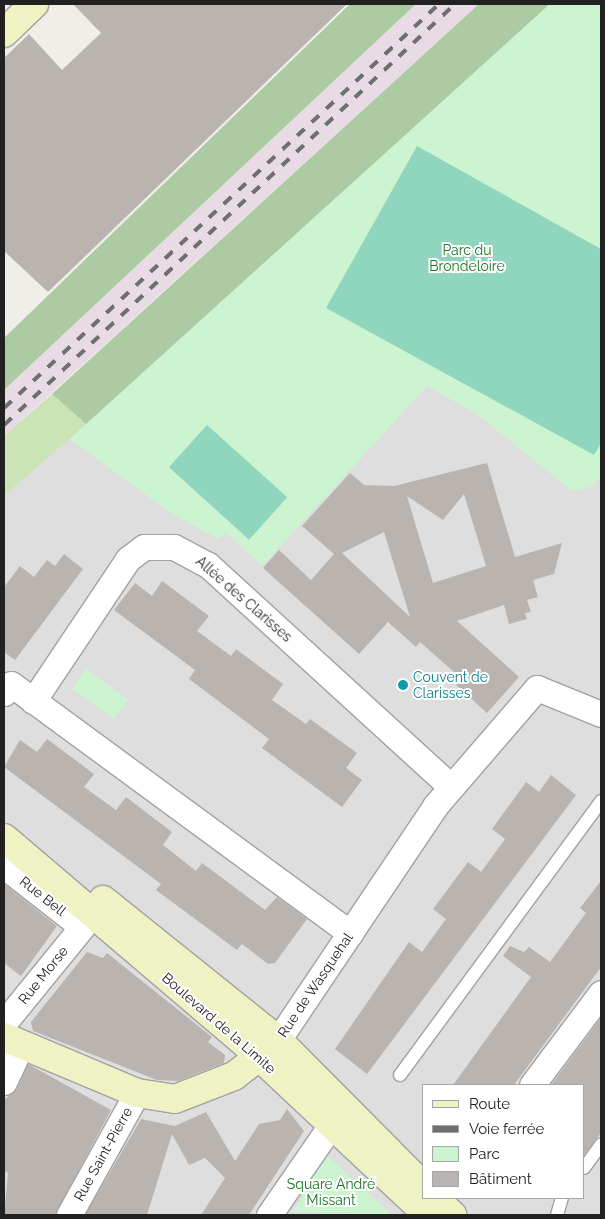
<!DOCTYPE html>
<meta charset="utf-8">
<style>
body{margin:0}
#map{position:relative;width:605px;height:1219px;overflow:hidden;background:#f0eee9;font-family:Raleway,sans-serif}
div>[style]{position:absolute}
.residential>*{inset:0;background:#dfdede}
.industrial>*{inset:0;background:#e8dbe5}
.grass>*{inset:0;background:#cae4b5}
.forest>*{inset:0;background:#accba2}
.park>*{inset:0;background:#ccf4d1;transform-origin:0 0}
.pitch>*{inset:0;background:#90d6be;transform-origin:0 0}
.building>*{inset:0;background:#b9b4af}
.roads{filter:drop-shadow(1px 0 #a2a2a2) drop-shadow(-1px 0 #a2a2a2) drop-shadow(0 1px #a2a2a2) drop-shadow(0 -1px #a2a2a2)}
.lane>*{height:12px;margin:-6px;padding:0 6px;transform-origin:6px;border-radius:6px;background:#fff}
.street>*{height:25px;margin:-12.5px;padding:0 12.5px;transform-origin:12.5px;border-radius:12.5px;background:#fff}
.secondary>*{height:28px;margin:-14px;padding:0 14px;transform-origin:14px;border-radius:14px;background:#eff3c4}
.rail>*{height:4px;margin-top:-2px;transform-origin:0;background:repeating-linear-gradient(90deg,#6f6f6f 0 10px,transparent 0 20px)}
.dots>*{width:14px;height:14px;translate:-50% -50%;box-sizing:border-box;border:2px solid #fff;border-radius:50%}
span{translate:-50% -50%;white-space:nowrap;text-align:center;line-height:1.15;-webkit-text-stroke:4px #fff;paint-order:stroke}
.park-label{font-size:14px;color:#197525}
.street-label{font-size:14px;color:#212121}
.culture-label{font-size:14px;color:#0d838f}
.left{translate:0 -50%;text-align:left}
.frame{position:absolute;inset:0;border:5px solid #212121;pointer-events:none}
.legend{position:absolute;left:422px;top:1084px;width:162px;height:115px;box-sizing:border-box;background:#fff;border:1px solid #a6a6a6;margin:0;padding:6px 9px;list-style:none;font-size:15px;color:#212121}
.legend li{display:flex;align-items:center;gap:10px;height:25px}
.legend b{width:25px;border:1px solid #a6a6a6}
</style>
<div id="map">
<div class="residential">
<i style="clip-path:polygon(evenodd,550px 4px,601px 4px,601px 1215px,4px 1215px,4px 496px,550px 4px,424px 1085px,584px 1085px,584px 1198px,424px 1198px,424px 1085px)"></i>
</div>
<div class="industrial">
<i style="clip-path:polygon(416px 4px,479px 4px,4px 436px,4px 390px)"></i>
</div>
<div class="grass">
<i style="clip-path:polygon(52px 394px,86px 424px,4px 496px,4px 436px)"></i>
</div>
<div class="forest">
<i style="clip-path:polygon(350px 4px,416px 4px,4px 390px,4px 338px)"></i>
<i style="clip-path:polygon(479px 4px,550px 4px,86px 424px,52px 394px)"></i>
</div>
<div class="park">
<i style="clip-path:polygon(550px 4px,601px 4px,601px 475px,594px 486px,572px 491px,477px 414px,427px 386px,262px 566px,226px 533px,218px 539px,168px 511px,70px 439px)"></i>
<i style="left:86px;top:669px;width:52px;height:24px;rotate:36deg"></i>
<i style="clip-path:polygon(326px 1155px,389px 1212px,387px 1215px,293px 1212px)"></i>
</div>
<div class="pitch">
<i style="clip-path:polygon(417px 146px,601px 249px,601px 443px,594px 455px,326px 308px)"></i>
<i style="left:207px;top:425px;width:108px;height:57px;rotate:42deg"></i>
</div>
<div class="building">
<i style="clip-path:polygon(73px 4px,347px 4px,48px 292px,4px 251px,4px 58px,29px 34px,62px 70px,101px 33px)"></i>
<i style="clip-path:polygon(evenodd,487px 463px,515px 557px,562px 543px,554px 574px,533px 580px,538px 597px,527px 600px,531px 612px,525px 613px,527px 619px,509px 624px,504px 605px,457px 621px,519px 677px,487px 713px,456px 685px,462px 679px,420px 642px,416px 647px,388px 622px,359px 654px,263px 568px,279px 550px,311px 580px,334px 554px,302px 526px,350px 473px,364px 485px,394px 486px,487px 463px,464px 494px,486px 566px,433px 583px,407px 496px,443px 520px,464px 494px,487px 463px,384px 532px,410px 617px,342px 553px,384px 532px)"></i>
<i style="clip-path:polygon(64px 554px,83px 569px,15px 660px,4px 652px,4px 587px,20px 566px,34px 577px,47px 560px,55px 566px)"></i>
<i style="clip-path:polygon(162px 581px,209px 616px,197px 631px,231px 656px,236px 649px,283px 684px,272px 700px,306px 724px,310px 719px,357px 753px,346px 768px,362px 780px,342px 807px,262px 748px,269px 739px,189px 679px,195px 670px,114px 610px,135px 583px,152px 596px)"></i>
<i style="clip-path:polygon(47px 739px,94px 774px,84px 787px,116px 810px,126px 797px,172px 832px,163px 845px,196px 871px,202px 863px,265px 910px,277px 897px,307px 919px,275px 963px,268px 964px,242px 944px,237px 950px,156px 890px,161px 884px,4px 767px,20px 740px,37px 752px)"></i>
<i style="clip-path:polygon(551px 775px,576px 795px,367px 1074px,335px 1049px,409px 942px,422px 952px,446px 919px,433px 909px,468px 862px,481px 872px,505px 839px,492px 829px,526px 782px,539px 792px)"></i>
<i style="clip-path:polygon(601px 881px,601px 967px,514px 1085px,453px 1085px,531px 977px,503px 956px,510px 946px,524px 952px,529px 947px,550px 962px,586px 913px,580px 908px)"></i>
<i style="clip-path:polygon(4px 884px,57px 926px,21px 976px,4px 963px)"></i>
<i style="clip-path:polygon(87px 952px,103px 958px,107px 953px,212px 1037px,208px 1042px,225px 1055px,224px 1063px,178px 1081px,157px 1080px,33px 1031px,31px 1022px)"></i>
<i style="clip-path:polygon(601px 1018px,601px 1133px,584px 1155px,584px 1085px,551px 1085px)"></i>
<i style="clip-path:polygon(28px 1064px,111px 1110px,55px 1215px,4px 1215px,8px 1173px,4px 1171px,4px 1100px,17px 1089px)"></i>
<i style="clip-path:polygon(287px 1109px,304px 1131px,249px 1215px,201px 1215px,225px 1178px,205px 1158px,189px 1165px,172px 1134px,147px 1215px,85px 1215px,141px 1119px,175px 1126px,206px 1112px,235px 1161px,259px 1124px,280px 1120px)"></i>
</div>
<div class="roads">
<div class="lane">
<i style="left:400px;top:1075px;width:340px;rotate:-53.7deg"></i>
<i style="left:584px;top:1168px;width:29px;rotate:-54deg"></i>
<i style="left:557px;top:1215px;width:18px;rotate:-74deg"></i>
</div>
<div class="street">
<i style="left:4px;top:693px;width:11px;rotate:-52deg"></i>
<i style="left:11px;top:684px;width:421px;rotate:36.3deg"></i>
<i style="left:33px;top:701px;width:171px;rotate:-56.2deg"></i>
<i style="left:128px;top:559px;width:20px;rotate:-37deg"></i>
<i style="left:144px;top:547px;width:30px"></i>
<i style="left:174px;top:547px;width:38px;rotate:28deg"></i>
<i style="left:208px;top:565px;width:329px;rotate:42.4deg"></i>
<i style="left:4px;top:866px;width:99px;rotate:38deg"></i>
<i style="left:82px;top:927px;width:124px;rotate:129.1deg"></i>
<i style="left:278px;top:1040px;width:282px;rotate:-56.1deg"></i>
<i style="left:435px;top:806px;width:156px;rotate:-49.2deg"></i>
<i style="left:537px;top:688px;width:69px;rotate:22.1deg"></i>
<i style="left:4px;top:1082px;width:42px;rotate:-64.7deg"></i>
<i style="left:532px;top:1085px;width:115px;rotate:-53.1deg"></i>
<i style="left:69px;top:1215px;width:140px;rotate:-60.9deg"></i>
<i style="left:269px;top:1215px;width:109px;rotate:-55.4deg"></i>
</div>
<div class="secondary">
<i style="left:4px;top:33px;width:42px;rotate:-44deg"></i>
<i style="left:4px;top:838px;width:316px;rotate:40.4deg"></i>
<i style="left:245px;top:1043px;width:251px;rotate:43.2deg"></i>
<i style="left:103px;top:900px;width:224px;rotate:38.7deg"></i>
<i style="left:278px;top:1040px;width:207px;rotate:45.2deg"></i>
<i style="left:4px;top:1037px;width:144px;rotate:22.8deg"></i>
<i style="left:137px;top:1093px;width:38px;rotate:9deg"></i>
<i style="left:175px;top:1099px;width:63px;rotate:-21.3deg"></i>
<i style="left:234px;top:1076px;width:51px;rotate:-37.8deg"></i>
<i style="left:434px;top:1198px;width:25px;rotate:43deg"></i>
</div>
</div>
<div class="rail">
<i style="left:4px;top:408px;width:594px;rotate:-42.88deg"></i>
<i style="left:4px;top:425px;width:617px;rotate:-43.03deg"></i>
</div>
<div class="dots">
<i style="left:403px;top:685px;background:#0f9aa8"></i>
</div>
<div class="park-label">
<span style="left:467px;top:258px">Parc du<br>Brondeloire</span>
<span style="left:331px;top:1192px">Square André<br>Missant</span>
</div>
<div class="street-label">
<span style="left:244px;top:599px;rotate:41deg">Allée des Clarisses</span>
<span style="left:43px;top:896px;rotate:38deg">Rue Bell</span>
<span style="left:43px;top:975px;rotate:-51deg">Rue Morse</span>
<span style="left:315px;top:985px;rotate:-56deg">Rue de Wasquehal</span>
<span style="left:219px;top:1023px;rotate:41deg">Boulevard de la Limite</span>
<span style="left:103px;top:1154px;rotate:-61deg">Rue Saint-Pierre</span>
</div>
<div class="culture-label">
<span class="left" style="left:413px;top:685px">Couvent de<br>Clarisses</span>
</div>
<div class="frame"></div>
<ul class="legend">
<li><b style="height:6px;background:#eff3c4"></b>Route</li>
<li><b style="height:6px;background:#6f6f6f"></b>Voie ferrée</li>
<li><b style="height:14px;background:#ccf4d1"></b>Parc</li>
<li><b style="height:14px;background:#b9b4af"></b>Bâtiment</li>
</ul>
</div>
